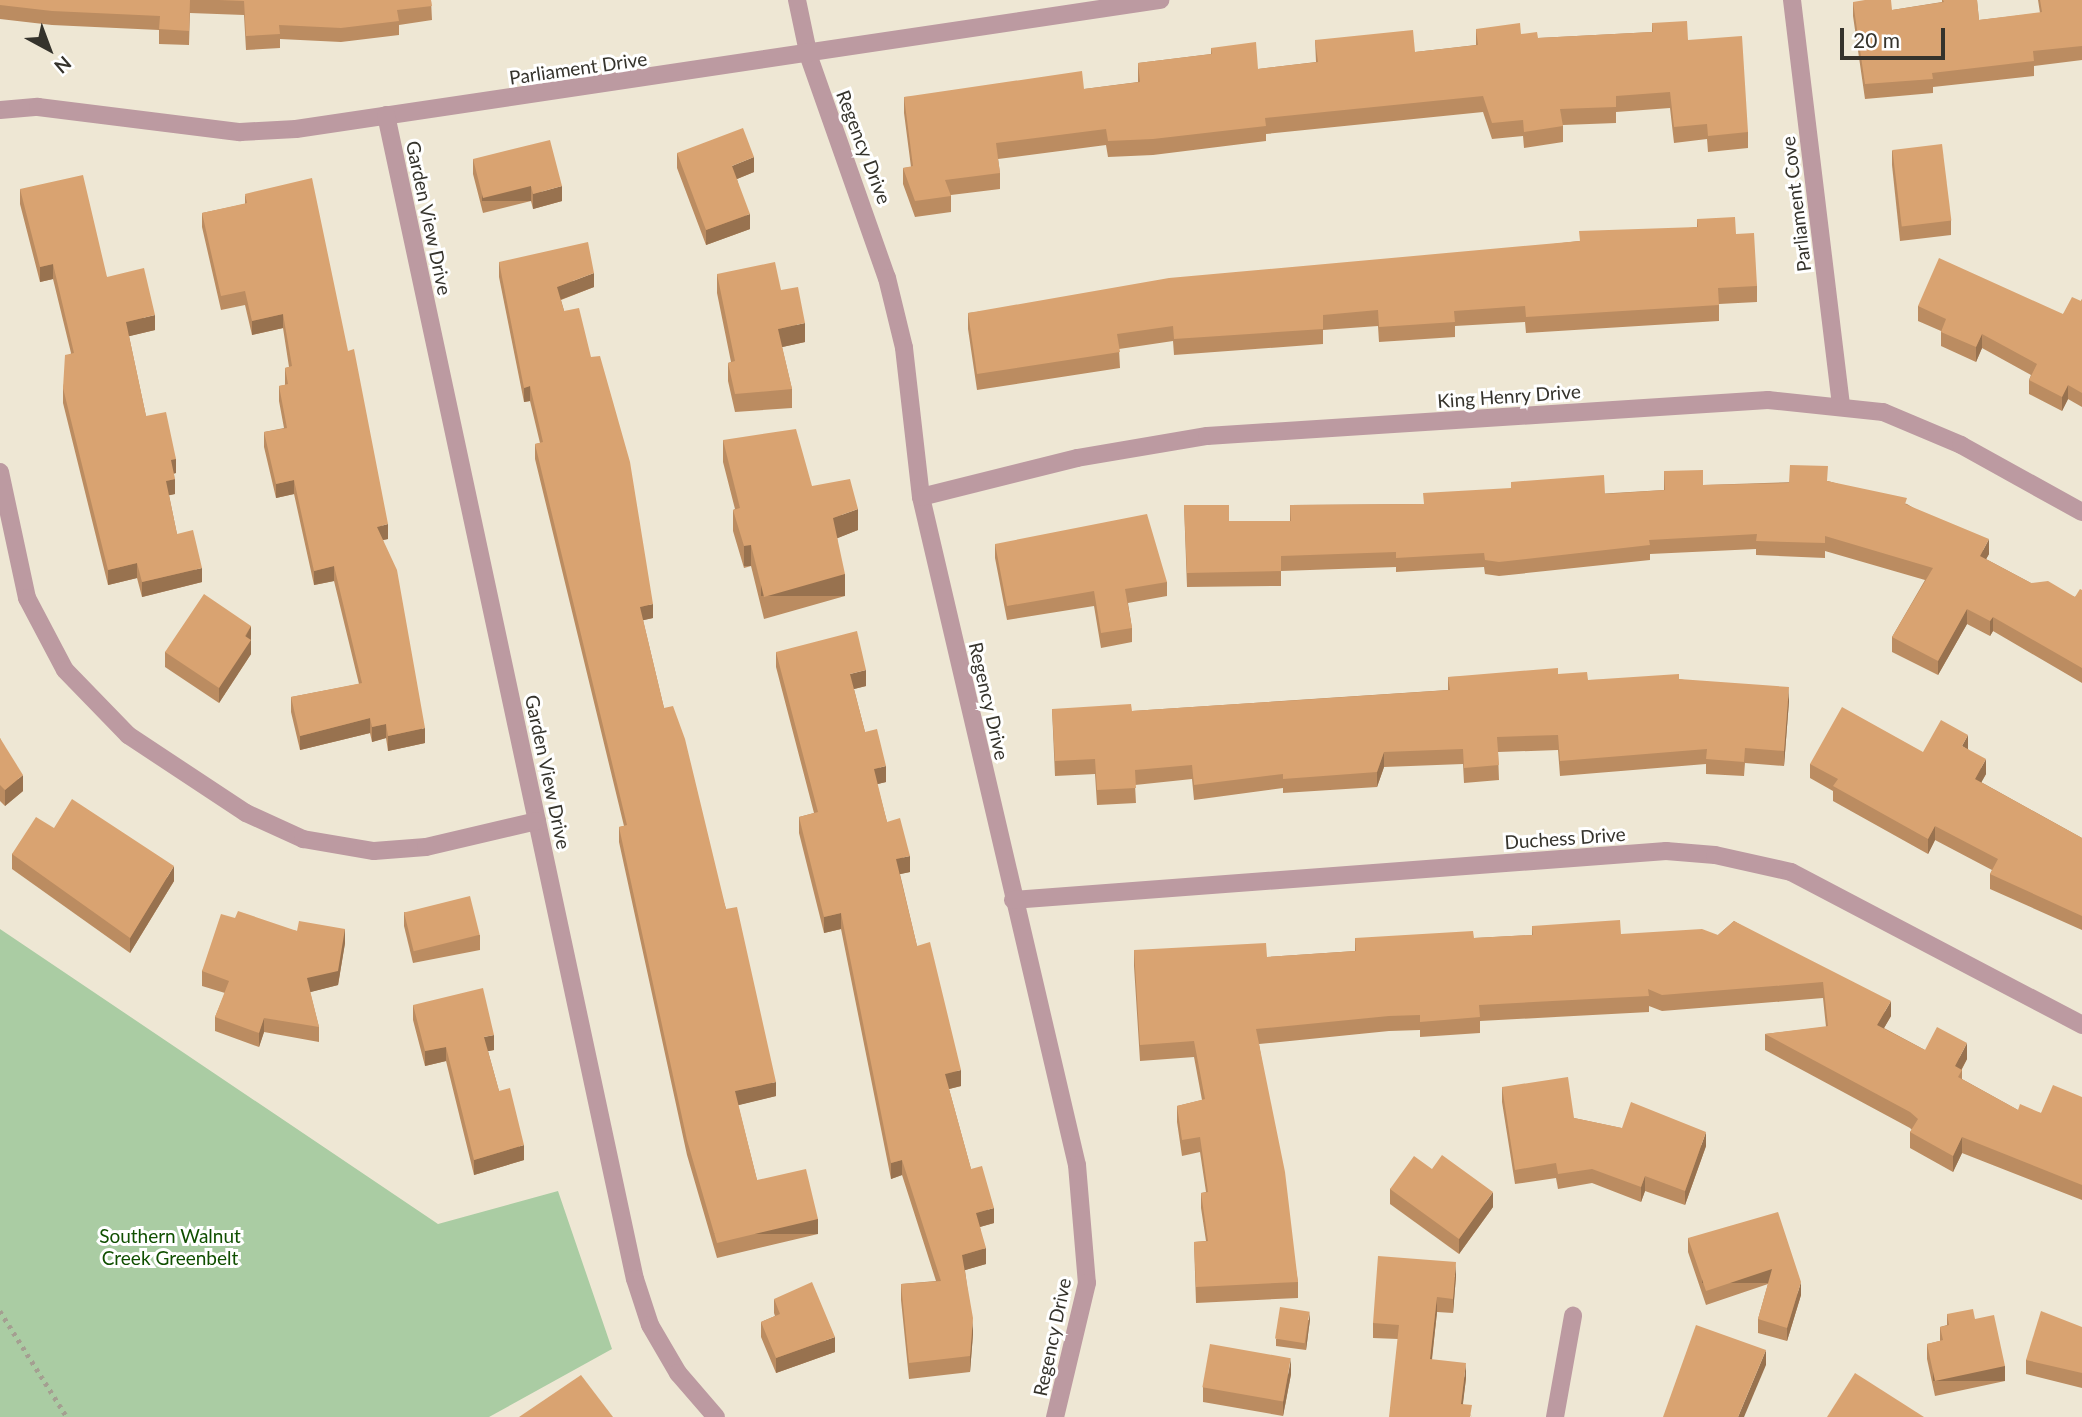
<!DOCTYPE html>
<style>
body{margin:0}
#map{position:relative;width:2082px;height:1417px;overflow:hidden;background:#eee7d4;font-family:Lato,sans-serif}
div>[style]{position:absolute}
.green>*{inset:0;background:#aacca3}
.path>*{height:4.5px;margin-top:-2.25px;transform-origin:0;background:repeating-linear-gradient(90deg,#a49f91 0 3.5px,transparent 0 8.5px)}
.minor>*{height:18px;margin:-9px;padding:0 9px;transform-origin:9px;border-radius:9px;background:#bc9aa1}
.wall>*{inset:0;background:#bb8c61}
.shaded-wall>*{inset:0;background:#98724f;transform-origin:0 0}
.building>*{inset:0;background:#d9a371;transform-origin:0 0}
span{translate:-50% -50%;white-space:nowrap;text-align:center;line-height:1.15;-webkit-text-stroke:6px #fff;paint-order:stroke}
.street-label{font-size:19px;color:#35332c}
.park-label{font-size:19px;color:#104f00}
.north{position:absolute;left:14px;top:14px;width:70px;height:70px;-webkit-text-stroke:5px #fff;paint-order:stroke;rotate:139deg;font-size:19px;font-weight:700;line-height:28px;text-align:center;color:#35332c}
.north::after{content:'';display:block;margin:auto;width:24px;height:32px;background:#35332c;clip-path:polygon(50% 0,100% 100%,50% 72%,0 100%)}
.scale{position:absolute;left:1840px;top:28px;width:105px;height:32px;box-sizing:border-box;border:4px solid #35332c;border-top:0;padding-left:9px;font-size:21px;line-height:24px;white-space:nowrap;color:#35332c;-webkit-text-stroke:5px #fff;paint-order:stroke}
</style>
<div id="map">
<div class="green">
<i style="clip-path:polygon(0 929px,438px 1224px,558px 1191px,612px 1349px,489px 1417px,0 1417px)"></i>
</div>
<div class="path">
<i style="left:0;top:1311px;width:125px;rotate:57.7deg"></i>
</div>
<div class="minor">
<i style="left:797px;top:0;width:58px;rotate:78.1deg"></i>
<i style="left:809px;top:57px;width:234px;rotate:70.6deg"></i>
<i style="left:887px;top:278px;width:72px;rotate:76.3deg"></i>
<i style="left:904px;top:348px;width:150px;rotate:83.5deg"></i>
<i style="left:921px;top:497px;width:686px;rotate:76.86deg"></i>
<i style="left:1077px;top:1165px;width:118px;rotate:85.2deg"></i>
<i style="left:1087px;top:1283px;width:138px;rotate:103.4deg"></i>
<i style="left:1792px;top:0;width:407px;rotate:83.1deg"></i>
<i style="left:0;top:110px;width:38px;rotate:-5deg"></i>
<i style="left:38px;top:107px;width:204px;rotate:7.1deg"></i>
<i style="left:240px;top:132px;width:56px;rotate:-3.1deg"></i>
<i style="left:296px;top:129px;width:874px;rotate:-8.49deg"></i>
<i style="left:386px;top:115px;width:1190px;rotate:77.93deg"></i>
<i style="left:635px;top:1279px;width:48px;rotate:71.9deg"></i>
<i style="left:650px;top:1325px;width:56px;rotate:59.7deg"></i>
<i style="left:678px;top:1373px;width:58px;rotate:49.2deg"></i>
<i style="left:0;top:472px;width:129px;rotate:77.9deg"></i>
<i style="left:27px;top:598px;width:81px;rotate:62.2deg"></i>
<i style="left:65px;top:670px;width:91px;rotate:45.9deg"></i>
<i style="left:128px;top:735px;width:141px;rotate:33.5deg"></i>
<i style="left:246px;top:813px;width:63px;rotate:24.5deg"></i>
<i style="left:303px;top:839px;width:72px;rotate:9.6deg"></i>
<i style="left:374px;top:851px;width:52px;rotate:-4.4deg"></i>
<i style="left:426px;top:847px;width:114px;rotate:-13.2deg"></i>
<i style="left:921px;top:497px;width:161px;rotate:-14deg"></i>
<i style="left:1077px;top:458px;width:132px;rotate:-9.6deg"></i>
<i style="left:1207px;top:436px;width:562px;rotate:-3.67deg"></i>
<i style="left:1768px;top:400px;width:116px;rotate:6deg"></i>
<i style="left:1883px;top:412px;width:85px;rotate:22.9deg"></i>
<i style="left:1961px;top:445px;width:138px;rotate:29deg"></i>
<i style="left:1013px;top:900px;width:655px;rotate:-4.29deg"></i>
<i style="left:1666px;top:851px;width:49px;rotate:4.7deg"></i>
<i style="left:1715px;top:855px;width:78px;rotate:12.6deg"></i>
<i style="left:1791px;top:872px;width:329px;rotate:27.7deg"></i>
<i style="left:1555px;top:1417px;width:103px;rotate:-79.9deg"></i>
</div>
<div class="wall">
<i style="clip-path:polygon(0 0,431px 0,432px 20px,399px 25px,399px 35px,341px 42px,280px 39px,280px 48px,246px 50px,244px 15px,190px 13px,189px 45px,159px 44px,159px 30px,52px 25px,0 19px)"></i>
<i style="clip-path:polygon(1942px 0,1977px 0,1979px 20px,2040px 13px,2038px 0,2082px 0,2082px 60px,2034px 66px,2034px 76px,1933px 87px,1933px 93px,1865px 99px,1853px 16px,1853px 2px,1892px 10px,1942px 2px)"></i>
<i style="clip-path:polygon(1652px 23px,1688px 40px,1748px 132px,1748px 148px,1708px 152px,1707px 139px,1674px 143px,1670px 108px,1616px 112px,1616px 123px,1563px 125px,1563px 142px,1524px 148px,1523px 136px,1492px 139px,1483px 112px,1266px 134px,1266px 141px,1153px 155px,1108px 157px,1106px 145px,998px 159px,1000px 173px,1000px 189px,951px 195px,951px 212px,915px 217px,903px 184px,903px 168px,911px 167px,904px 113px,904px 97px,1084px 89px,1138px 82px,1138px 63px,1211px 54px,1211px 48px,1258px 69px,1316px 62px,1315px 40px,1415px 52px,1476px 45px,1476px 29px,1521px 34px,1538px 38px,1652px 32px)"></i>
<i style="clip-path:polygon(1892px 150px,1951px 220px,1951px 235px,1900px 241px,1892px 165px)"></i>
<i style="clip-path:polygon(677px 153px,754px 172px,737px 179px,750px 229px,706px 245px,677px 168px)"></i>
<i style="clip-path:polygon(473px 159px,562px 201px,533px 209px,531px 201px,483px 213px,473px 174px)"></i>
<i style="clip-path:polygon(20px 189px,107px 277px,155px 330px,129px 336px,146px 416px,176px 473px,174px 474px,175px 494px,169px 495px,177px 534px,202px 582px,142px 597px,137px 578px,108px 585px,63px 403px,63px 388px,71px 353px,53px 279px,40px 282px,20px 204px)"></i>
<i style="clip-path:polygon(245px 194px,388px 539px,383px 540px,425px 743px,388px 751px,386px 738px,372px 742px,370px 733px,300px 750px,291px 712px,291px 697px,359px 684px,334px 581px,314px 585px,294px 494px,276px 498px,264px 447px,264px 432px,284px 428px,279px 401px,279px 386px,285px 385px,285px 368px,289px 367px,283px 328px,252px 335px,245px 305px,221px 310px,202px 227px,202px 213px,245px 204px)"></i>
<i style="clip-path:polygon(1697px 219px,1736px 234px,1757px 286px,1757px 302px,1719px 304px,1719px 321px,1526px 333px,1525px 322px,1455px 326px,1455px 337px,1379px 342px,1378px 326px,1323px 330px,1323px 344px,1174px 355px,1173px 341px,1119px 349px,1120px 368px,977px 390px,968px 329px,968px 313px,1697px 227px)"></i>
<i style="clip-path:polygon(499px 262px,594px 287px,561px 300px,653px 618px,643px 620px,664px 708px,726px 909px,776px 1096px,738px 1105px,757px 1180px,818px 1234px,717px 1258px,687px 1155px,619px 842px,619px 827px,624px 826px,535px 459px,535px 444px,540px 443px,530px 401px,524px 402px,499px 277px)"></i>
<i style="clip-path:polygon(717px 274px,781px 290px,805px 342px,782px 347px,792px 389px,792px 408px,735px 412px,728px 381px,728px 363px,731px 362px,717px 293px)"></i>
<i style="clip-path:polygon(2082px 299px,2082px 407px,2068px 399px,2062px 411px,2029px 394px,2029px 380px,2031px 375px,1982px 348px,1976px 362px,1941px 346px,1941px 331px,1918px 321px,1918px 306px,2063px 314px,2081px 301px)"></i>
<i style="clip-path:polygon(723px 440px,812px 486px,858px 530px,837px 538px,845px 596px,764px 619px,751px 566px,744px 568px,733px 531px,733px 510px,735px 509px,723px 462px)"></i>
<i style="clip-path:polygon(1664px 471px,1703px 485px,1828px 481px,1907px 504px,1989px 554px,1986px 559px,2031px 583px,2075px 597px,2082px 590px,2082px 683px,1993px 631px,1990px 636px,1967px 624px,1938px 675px,1892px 652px,1892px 637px,1925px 580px,1825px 551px,1825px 558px,1756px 555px,1756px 549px,1650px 554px,1650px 560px,1499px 576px,1485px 574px,1484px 567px,1396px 572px,1396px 567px,1281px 571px,1281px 586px,1187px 587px,1184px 505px,1229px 521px,1290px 521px,1290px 505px,1423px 504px,1664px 490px)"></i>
<i style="clip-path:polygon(995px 544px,1167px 582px,1167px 596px,1128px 603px,1132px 628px,1132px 642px,1101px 648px,1094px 606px,1007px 620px,995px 558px)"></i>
<i style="clip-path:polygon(251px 626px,251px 654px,219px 703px,165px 667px,165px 652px)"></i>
<i style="clip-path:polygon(776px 652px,866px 686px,854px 689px,865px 732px,886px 782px,877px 784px,887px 822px,910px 872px,900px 874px,917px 946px,961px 1086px,949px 1089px,971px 1169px,994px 1223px,980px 1227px,986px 1264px,965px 1270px,973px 1334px,970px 1372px,909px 1379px,901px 1300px,901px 1284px,936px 1281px,902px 1175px,891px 1179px,841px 929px,824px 933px,799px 833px,799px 817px,814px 813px,776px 667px)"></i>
<i style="clip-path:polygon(1558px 674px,1588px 680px,1679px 679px,1789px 701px,1784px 766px,1745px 763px,1744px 776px,1706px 774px,1706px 764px,1560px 776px,1558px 750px,1498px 752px,1499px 780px,1464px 783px,1463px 764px,1384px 767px,1377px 787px,1283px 793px,1283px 788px,1194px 800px,1192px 779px,1135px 785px,1136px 803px,1097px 805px,1095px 774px,1055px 776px,1052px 709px,1132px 711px,1448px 690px,1448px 677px)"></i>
<i style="clip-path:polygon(0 738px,23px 791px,5px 806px,0 801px)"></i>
<i style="clip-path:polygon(1968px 749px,1986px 774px,1981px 782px,2082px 838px,2082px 930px,1990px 889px,1990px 874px,1992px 870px,1935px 840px,1928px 854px,1833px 801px,1833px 791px,1810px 778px,1810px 764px)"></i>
<i style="clip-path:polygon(54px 828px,174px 881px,130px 953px,12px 869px,12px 854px)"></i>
<i style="clip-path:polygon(404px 912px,480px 935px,480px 950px,413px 963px,404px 926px)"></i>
<i style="clip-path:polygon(235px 918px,297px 931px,345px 943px,338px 985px,310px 992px,319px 1027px,319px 1042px,264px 1032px,259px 1047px,215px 1031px,215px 1017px,225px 993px,202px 986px,202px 971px)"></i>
<i style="clip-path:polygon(1734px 921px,1891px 1016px,1884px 1028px,1925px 1050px,1967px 1059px,1962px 1069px,1962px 1079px,2018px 1110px,2041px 1113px,2082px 1097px,2082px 1200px,1962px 1153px,1953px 1172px,1910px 1148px,1910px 1132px,1912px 1130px,1910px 1128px,1765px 1050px,1765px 1034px,1826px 1027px,1823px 998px,1662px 1011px,1649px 1006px,1649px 1012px,1480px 1021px,1480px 1033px,1420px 1037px,1420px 1030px,1389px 1031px,1259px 1044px,1298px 1282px,1298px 1298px,1196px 1303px,1194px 1242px,1206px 1241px,1201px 1208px,1201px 1193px,1206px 1192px,1200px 1152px,1182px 1156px,1177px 1122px,1177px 1106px,1202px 1100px,1194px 1057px,1140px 1061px,1134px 966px,1134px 950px,1267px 957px,1355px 951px,1355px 938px,1474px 938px,1532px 935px,1532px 926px,1621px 934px,1718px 935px)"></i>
<i style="clip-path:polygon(413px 1005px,494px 1050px,488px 1051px,499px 1091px,524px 1160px,474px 1175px,446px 1061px,425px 1066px,413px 1020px)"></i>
<i style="clip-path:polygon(1502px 1087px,1574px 1118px,1706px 1146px,1685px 1205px,1645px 1191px,1641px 1202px,1592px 1183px,1558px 1189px,1556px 1178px,1515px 1184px,1502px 1102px)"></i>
<i style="clip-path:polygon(1432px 1169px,1493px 1207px,1459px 1254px,1390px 1204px,1390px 1189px)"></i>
<i style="clip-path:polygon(1688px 1238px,1801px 1295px,1787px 1341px,1758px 1333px,1758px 1319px,1768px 1284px,1706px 1305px,1688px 1252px)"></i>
<i style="clip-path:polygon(1456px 1276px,1453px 1313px,1437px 1312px,1432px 1360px,1466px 1378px,1463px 1404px,1472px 1417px,1398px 1339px,1373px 1338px,1373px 1323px)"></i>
<i style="clip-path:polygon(774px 1299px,835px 1352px,776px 1373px,761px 1337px,761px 1322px,775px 1316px,774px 1313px)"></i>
<i style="clip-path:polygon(1947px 1314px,1975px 1319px,2005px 1381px,1935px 1396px,1927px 1359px,1927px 1344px,1940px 1341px,1940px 1327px,1947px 1325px)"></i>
<i style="clip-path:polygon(1310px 1319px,1306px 1350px,1276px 1346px,1276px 1339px)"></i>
<i style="clip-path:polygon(2082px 1327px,2082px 1388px,2026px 1374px,2026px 1360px)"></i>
<i style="clip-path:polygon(1291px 1374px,1283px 1416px,1203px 1402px,1203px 1387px)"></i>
</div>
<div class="shaded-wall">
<i style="clip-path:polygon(754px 157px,754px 172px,732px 181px,732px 166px)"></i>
<i style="left:531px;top:186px;width:15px;height:49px;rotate:90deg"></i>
<i style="clip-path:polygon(562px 186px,562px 201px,533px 209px,533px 194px)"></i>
<i style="clip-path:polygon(750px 214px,750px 229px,706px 245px,706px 230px)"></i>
<i style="clip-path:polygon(53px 264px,53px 279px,40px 282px,40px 267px)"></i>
<i style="clip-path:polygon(594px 273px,594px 287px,557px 301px,557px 287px)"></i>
<i style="clip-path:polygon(283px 314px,283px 328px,252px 335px,252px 321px)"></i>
<i style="clip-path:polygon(155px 315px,155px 330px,126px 337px,126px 322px)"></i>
<i style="clip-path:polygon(805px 323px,805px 342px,778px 348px,778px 329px)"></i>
<i style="clip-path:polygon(1982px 334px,1982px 348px,1976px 362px,1976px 347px)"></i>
<i style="clip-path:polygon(2068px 385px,2068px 399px,2062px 411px,2062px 397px)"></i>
<i style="clip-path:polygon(530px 386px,530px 401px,524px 402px,524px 388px)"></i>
<i style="left:176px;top:459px;width:14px;height:5px;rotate:90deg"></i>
<i style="clip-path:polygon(175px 479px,175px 494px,166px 496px,166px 481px)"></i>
<i style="clip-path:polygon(294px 480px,294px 494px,276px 498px,276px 484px)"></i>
<i style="clip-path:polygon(858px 509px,858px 530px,833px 540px,833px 518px)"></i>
<i style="clip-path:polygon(388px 524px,388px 539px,377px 541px,377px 527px)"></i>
<i style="clip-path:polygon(1989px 539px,1989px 554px,1980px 570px,1980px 556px)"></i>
<i style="left:751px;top:545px;width:21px;height:7px;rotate:90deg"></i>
<i style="clip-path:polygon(137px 563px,137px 578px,108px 585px,108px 570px)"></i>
<i style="clip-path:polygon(334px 566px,334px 581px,314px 585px,314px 571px)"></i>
<i style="clip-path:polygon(202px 568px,202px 582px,142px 597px,142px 582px)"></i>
<i style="left:845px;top:574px;width:22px;height:84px;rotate:90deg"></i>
<i style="clip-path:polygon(653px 604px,653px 618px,640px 621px,640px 607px)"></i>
<i style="clip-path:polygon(1967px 609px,1967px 624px,1938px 675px,1938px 661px)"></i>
<i style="clip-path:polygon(1993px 617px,1993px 631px,1990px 636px,1990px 621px)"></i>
<i style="clip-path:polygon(251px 626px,251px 654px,219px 703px,219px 688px)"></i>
<i style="clip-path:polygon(866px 670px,866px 686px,850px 690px,850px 674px)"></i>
<i style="clip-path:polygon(1789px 687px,1789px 701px,1784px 766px,1784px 751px)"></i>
<i style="clip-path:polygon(370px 718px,370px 733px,300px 750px,300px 736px)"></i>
<i style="clip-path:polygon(386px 724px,386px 738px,372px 742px,372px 727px)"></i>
<i style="clip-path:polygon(425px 728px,425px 743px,388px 751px,388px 736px)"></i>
<i style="clip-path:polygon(1968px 735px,1968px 750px,1962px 746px)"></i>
<i style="clip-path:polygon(1384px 752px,1384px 767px,1377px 787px,1377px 772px)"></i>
<i style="clip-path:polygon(1986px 759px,1986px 774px,1975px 794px,1975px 779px)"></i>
<i style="clip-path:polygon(886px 766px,886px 782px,874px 785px,874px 769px)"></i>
<i style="clip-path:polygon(23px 775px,23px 791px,5px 806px,5px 790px)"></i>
<i style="clip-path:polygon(1935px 826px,1935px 840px,1928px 854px,1928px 839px)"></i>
<i style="clip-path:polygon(910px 856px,910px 872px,896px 875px,896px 859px)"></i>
<i style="clip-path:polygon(174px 866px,174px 881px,130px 953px,130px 938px)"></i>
<i style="clip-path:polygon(841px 913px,841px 929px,824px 933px,824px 917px)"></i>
<i style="clip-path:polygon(345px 929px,345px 943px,338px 985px,307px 993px,307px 978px)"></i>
<i style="clip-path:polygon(1891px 1001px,1891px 1016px,1877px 1040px,1877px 1025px)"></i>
<i style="clip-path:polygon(264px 1018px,264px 1032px,259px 1047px,259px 1033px)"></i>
<i style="clip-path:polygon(494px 1035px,494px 1050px,484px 1052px,484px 1037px)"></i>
<i style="clip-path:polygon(1967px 1043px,1967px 1059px,1955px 1081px,1955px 1066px)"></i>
<i style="clip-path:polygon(446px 1047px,446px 1061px,425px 1066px,425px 1051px)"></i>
<i style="clip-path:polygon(961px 1070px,961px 1086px,945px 1090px,945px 1074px)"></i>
<i style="clip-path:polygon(776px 1082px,776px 1096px,735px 1106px,735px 1091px)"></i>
<i style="clip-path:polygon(1706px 1132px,1706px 1146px,1685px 1205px,1685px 1191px)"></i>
<i style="clip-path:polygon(1962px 1137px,1962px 1153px,1953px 1172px,1953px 1156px)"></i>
<i style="clip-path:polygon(524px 1145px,524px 1160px,474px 1175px,474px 1160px)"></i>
<i style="clip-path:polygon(902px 1160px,902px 1175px,891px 1179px,891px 1163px)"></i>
<i style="clip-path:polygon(1645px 1176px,1645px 1191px,1641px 1202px,1641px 1187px)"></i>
<i style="clip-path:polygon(1493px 1192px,1493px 1207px,1459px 1254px,1459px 1239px)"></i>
<i style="clip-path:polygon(994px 1208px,994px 1223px,976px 1228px,976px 1213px)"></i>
<i style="left:818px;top:1219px;width:15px;height:104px;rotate:90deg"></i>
<i style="clip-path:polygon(986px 1248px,986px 1264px,962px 1271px,962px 1255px)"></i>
<i style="clip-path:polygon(1456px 1262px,1456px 1276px,1453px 1313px,1453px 1299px)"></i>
<i style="left:1772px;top:1269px;width:14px;height:70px;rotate:90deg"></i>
<i style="clip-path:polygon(1801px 1282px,1801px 1295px,1787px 1341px,1787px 1328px)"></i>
<i style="clip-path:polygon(1437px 1297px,1437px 1312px,1430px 1374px,1430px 1359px)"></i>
<i style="clip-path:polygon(1310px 1312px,1310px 1319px,1306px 1350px,1306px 1342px)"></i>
<i style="clip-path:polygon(973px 1318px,973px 1334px,970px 1372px,970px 1356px)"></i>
<i style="clip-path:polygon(835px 1337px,835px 1352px,776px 1373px,776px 1358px)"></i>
<i style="clip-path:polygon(1766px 1350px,1766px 1365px,1744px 1417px,1738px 1417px)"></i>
<i style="clip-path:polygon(1291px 1359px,1291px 1374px,1283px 1416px,1283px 1402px)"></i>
<i style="clip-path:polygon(1466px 1363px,1466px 1378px,1461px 1417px,1461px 1404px)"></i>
<i style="left:2005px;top:1366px;width:15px;height:72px;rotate:90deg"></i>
</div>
<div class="building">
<i style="clip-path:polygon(0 0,190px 0,189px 31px,159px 29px,160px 16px,52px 11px,0 5px)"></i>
<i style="clip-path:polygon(219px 0,431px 0,432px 6px,397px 10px,399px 21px,341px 28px,279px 25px,280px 34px,246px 36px,244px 1px)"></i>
<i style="clip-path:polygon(1865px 0,1891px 0,1892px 10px,1944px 2px,1943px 0,1977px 0,1979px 20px,2042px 12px,2040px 0,2082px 0,2082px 46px,2033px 51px,2034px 61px,1932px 73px,1933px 79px,1865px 84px,1853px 2px)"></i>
<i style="clip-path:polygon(1687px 21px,1688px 40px,1742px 36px,1748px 132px,1708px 136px,1707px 124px,1674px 127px,1670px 92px,1616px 96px,1616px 107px,1560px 109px,1563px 126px,1524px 132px,1523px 120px,1492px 123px,1483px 96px,1265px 118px,1266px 126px,1153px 139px,1108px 141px,1106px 129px,996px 143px,1000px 173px,945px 180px,951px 196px,915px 201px,903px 168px,913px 166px,904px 97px,1082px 71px,1084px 89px,1140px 82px,1138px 63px,1212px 54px,1211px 48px,1256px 42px,1258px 69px,1318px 62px,1315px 40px,1413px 30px,1415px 52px,1478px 45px,1476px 29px,1520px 23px,1521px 34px,1537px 32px,1538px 38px,1653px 32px,1652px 23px)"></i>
<i style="clip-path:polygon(743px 128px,754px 157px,732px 166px,750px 214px,706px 230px,677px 153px)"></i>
<i style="clip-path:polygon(550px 140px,562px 186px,533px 194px,531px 186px,483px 198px,473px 159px)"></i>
<i style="left:1942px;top:144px;width:77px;height:50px;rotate:83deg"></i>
<i style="clip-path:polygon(83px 175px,107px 277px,144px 268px,155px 315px,126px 322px,146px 416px,166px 412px,176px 459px,171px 460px,175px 479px,166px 481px,177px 534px,193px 530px,202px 568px,142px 582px,137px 563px,108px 570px,63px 388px,65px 355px,74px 353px,53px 264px,40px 267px,20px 189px)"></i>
<i style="clip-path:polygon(312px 178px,348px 351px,354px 349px,388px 524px,377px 527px,397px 570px,425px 728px,388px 736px,386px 724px,372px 727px,370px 718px,300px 736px,291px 697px,362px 683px,334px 566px,314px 571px,294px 480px,276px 484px,264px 432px,287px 428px,279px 386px,288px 384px,285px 368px,292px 366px,283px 314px,252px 321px,245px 291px,221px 296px,202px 213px,247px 203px,245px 194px)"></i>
<i style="clip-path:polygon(1735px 217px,1736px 234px,1754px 233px,1757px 286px,1718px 288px,1719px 305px,1526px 317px,1525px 306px,1454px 311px,1455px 322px,1379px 327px,1378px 310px,1323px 315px,1323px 329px,1174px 339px,1173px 326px,1117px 334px,1120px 352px,977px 374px,968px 313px,1169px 278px,1580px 241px,1579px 231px,1698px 227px,1697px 219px)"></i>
<i style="clip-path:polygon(588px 242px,594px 273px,557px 287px,564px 311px,579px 308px,591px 357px,600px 356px,630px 462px,653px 604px,640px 607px,664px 708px,673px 706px,685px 739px,726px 909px,737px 907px,776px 1082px,735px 1091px,757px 1180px,806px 1169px,818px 1219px,717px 1243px,687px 1140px,619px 827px,627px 825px,535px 444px,543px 442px,530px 386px,524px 388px,499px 262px)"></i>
<i style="clip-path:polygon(1939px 258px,2063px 314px,2072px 297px,2081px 301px,2082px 299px,2082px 393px,2068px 385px,2062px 397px,2029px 380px,2037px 364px,1982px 334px,1976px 347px,1941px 332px,1946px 319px,1918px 306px)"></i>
<i style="clip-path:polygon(775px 262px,781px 290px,798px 287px,805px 323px,778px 329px,792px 389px,735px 394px,728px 363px,735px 361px,717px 274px)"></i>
<i style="clip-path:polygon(796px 429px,812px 486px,850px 479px,858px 509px,833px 518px,845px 574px,764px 597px,751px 545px,744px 546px,733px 510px,740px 508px,723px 440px)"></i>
<i style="clip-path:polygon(1790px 465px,1828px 466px,1827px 481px,1907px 498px,1905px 504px,1989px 539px,1980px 556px,2031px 583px,2048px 581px,2075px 597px,2080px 589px,2082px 590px,2082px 668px,1993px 617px,1990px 621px,1967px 609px,1938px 661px,1892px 637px,1933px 568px,1825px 536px,1825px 543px,1756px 541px,1757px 534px,1649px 540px,1650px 545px,1499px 562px,1485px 560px,1484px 553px,1396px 558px,1396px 552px,1281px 556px,1281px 571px,1187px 573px,1184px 505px,1229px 505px,1229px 521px,1291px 521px,1290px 505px,1424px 504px,1423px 493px,1511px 488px,1511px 482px,1604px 475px,1605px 494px,1665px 490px,1664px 471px,1703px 470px,1703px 485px,1789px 483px)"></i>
<i style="clip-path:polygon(1147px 514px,1167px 582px,1125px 589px,1132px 628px,1101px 633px,1094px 591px,1007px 606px,995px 544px)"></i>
<i style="clip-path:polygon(204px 594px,251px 626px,245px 636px,251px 640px,219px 688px,165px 652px)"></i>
<i style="clip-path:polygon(857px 631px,866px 670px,850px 674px,865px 732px,877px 729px,886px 766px,874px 769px,887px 822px,900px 818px,910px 856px,896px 859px,917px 946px,930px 942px,961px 1070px,945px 1074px,971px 1169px,982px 1166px,994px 1208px,976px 1213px,986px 1248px,962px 1255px,973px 1318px,970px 1356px,909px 1363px,901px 1284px,941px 1281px,902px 1160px,891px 1163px,841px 913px,824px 917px,799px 817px,818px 812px,776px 652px)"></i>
<i style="clip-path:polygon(1558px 668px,1558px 674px,1587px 672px,1588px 680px,1679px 674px,1679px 679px,1789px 687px,1784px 751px,1745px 748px,1744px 762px,1706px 759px,1707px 749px,1560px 761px,1558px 735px,1497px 737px,1499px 765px,1464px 768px,1463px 749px,1384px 752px,1377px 772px,1283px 779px,1283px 774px,1194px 785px,1192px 765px,1135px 770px,1136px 788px,1097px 790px,1095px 759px,1055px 761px,1052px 709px,1131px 704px,1132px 711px,1450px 690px,1448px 677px)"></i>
<i style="clip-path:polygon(1842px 707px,1923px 752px,1941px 720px,1968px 735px,1962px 746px,1986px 759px,1975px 779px,2082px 838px,2082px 916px,1990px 874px,1998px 859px,1935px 826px,1928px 839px,1833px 786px,1838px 779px,1810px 764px)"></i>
<i style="clip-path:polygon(0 738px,23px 775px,5px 790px,0 785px)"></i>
<i style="clip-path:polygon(72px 799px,174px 866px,130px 938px,12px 854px,36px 817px,54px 828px)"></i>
<i style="left:470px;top:896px;width:40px;height:68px;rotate:76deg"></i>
<i style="clip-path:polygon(238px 911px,297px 931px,299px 921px,345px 929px,338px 971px,307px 978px,319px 1027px,264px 1018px,259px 1033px,215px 1017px,229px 981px,202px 971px,221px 914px,235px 918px)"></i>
<i style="clip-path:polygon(1620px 920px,1621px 934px,1702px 929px,1718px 935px,1734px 921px,1891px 1001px,1877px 1025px,1925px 1050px,1937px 1027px,1967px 1043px,1955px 1066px,1962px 1070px,1958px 1077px,2018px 1110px,2020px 1104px,2041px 1113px,2053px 1085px,2082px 1097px,2082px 1185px,1962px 1137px,1953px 1156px,1910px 1132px,1918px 1119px,1910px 1112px,1765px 1034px,1828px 1026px,1823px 982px,1662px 995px,1648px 989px,1649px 996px,1479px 1005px,1480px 1017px,1420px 1022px,1420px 1015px,1389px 1016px,1256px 1029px,1285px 1172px,1298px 1282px,1196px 1287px,1194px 1242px,1208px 1241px,1201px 1193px,1208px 1192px,1200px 1137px,1182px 1140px,1177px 1106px,1205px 1099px,1194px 1041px,1140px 1045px,1134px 950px,1266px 943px,1267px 957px,1356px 951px,1355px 938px,1473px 931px,1474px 938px,1533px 935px,1532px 926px)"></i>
<i style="clip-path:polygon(483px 988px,494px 1035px,484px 1037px,499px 1091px,510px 1088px,524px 1145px,474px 1160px,446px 1047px,425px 1051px,413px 1005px)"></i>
<i style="clip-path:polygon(1568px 1077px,1574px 1118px,1622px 1128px,1631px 1102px,1706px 1132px,1685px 1191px,1645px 1176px,1641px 1187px,1592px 1169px,1558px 1174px,1556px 1163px,1515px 1170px,1502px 1087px)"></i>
<i style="clip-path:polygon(1442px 1155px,1493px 1192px,1459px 1239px,1390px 1189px,1414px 1156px,1432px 1169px)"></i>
<i style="clip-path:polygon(1778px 1212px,1801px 1282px,1787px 1328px,1758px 1319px,1772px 1269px,1706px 1291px,1688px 1238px)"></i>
<i style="clip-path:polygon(1378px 1256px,1456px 1262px,1453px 1299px,1437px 1297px,1430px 1359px,1466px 1363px,1461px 1404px,1472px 1405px,1470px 1417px,1389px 1417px,1399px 1325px,1373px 1323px)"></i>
<i style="clip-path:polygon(812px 1282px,835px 1337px,776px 1358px,761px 1322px,780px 1314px,774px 1299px)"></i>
<i style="left:1280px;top:1307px;width:30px;height:32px;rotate:9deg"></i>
<i style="clip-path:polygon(1973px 1309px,1975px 1319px,1994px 1315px,2005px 1366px,1935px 1381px,1927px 1344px,1943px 1340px,1940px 1327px,1949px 1325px,1947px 1314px)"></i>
<i style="clip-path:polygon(2041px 1311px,2082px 1327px,2082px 1373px,2026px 1360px)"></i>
<i style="clip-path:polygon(1696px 1325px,1766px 1350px,1738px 1417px,1663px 1417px)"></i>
<i style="left:1210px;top:1344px;width:82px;height:44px;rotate:10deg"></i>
<i style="clip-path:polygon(1855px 1373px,1924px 1417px,1827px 1417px)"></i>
<i style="clip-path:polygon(581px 1375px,613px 1417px,519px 1417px)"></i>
</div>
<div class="street-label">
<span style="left:578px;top:68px;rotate:-8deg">Parliament Drive</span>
<span style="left:864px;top:147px;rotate:69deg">Regency Drive</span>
<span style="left:1796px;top:204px;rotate:-97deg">Parliament Cove</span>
<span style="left:429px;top:218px;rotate:78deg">Garden View Drive</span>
<span style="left:1509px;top:396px;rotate:-4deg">King Henry Drive</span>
<span style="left:989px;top:701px;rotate:77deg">Regency Drive</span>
<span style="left:548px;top:772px;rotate:78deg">Garden View Drive</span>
<span style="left:1565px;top:838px;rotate:-4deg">Duchess Drive</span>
<span style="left:1052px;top:1337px;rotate:-78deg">Regency Drive</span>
</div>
<div class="park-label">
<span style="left:170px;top:1247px">Southern Walnut<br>Creek Greenbelt</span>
</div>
<div class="north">N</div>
<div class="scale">20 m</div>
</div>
